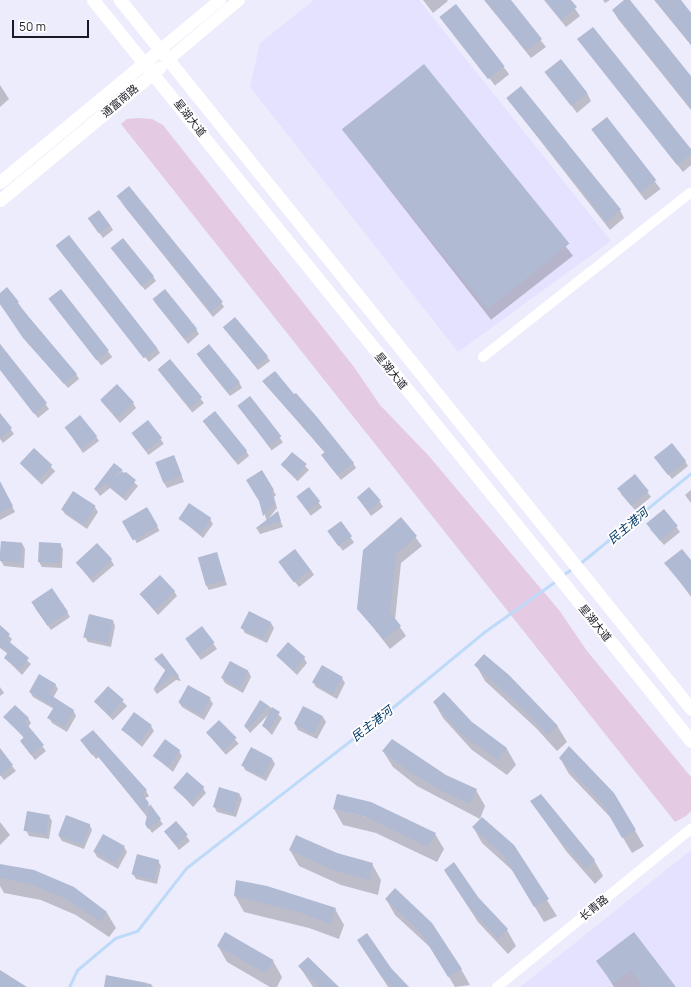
<!DOCTYPE html>
<meta charset="utf-8">
<style>
body{margin:0}
#map{position:relative;width:691px;height:987px;overflow:hidden;background:#edecfc;font-family:Manrope,"Noto Sans SC",sans-serif}
div>[style]{position:absolute}
.built>*{inset:0;background:#e4e2fe}
.green>*{inset:0;background:#e5cae3}
.shadow>*{inset:0;background:#0003;transform-origin:0 0}
.stream>*{height:3px;margin:-1.5px;padding:0 1.5px;transform-origin:1.5px;border-radius:1.5px;background:#bddaf9}
.building>*{inset:0;background:#b1bad3;transform-origin:0 0}
.tertiary>*{height:10px;margin:-5px;padding:0 5px;transform-origin:5px;border-radius:5px;background:#fff}
.secondary>*{height:12px;margin:-6px;padding:0 6px;transform-origin:6px;border-radius:6px;background:#fff}
.primary>*{height:13px;margin:-6.5px;padding:0 6.5px;transform-origin:6.5px;border-radius:6.5px;background:#fff}
span{translate:-50% -50%;white-space:nowrap;text-align:center;line-height:1.15;-webkit-text-stroke:3.5px #fff;paint-order:stroke}
.street-label{font-size:11px;color:#1b1a24}
.water-label{font-size:12px;color:#003765;font-style:italic}
.scale{position:absolute;left:12px;top:20px;width:77px;height:18px;box-sizing:border-box;border:2px solid #1b1a24;border-top:0;padding-left:5px;font-size:12px;line-height:14px;white-space:nowrap;color:#1b1a24;-webkit-text-stroke:3px #fff;paint-order:stroke}
</style>
<div id="map">
<div class="built">
<i style="clip-path:polygon(314px 0,419px 0,611px 241px,458px 352px,250px 87px,260px 43px)"></i>
<i style="clip-path:polygon(691px 850px,691px 987px,520px 987px)"></i>
</div>
<div class="green">
<i style="clip-path:polygon(138px 118px,152px 119px,163px 125px,354px 367px,380px 405px,428px 455px,559px 610px,587px 651px,691px 777px,691px 811px,686px 816px,675px 822px,121px 124px,127px 119px)"></i>
</div>
<div class="shadow">
<i style="clip-path:polygon(423px 0,447px 0,448px 1px,433px 13px)"></i>
<i style="clip-path:polygon(484px 0,509px 0,546px 47px,531px 58px)"></i>
<i style="clip-path:polygon(544px 0,569px 0,580px 16px,566px 27px)"></i>
<i style="clip-path:polygon(603px 0,610px 0,605px 3px)"></i>
<i style="clip-path:polygon(625px 0,628px 0,691px 78px,691px 110px,618px 19px,613px 10px)"></i>
<i style="clip-path:polygon(654px 0,680px 0,691px 13px,691px 45px)"></i>
<i style="left:455px;top:5px;width:88px;height:18px;rotate:52deg"></i>
<i style="clip-path:polygon(579px 40px,691px 151px,691px 165px,683px 172px)"></i>
<i style="left:424px;top:65px;width:242px;height:104px;rotate:52deg"></i>
<i style="clip-path:polygon(546px 72px,587px 93px,591px 101px,577px 113px)"></i>
<i style="clip-path:polygon(0 85px,9px 99px,0 107px)"></i>
<i style="clip-path:polygon(507px 98px,620px 210px,624px 218px,610px 230px)"></i>
<i style="left:607px;top:118px;width:89px;height:19px;rotate:53deg"></i>
<i style="clip-path:polygon(120px 201px,221px 302px,224px 307px,213px 317px)"></i>
<i style="clip-path:polygon(89px 219px,110px 225px,113px 230px,103px 238px)"></i>
<i style="clip-path:polygon(60px 251px,157px 348px,160px 353px,149px 362px)"></i>
<i style="clip-path:polygon(115px 253px,153px 276px,156px 281px,145px 290px)"></i>
<i style="clip-path:polygon(7px 288px,44px 338px,76px 374px,79px 379px,68px 388px,28px 343px,0 304px,0 294px)"></i>
<i style="left:60px;top:290px;width:85px;height:14px;rotate:52deg"></i>
<i style="clip-path:polygon(153px 300px,196px 329px,199px 334px,188px 344px)"></i>
<i style="clip-path:polygon(224px 327px,267px 356px,270px 361px,258px 370px)"></i>
<i style="clip-path:polygon(0 344px,49px 409px,38px 418px,0 369px)"></i>
<i style="clip-path:polygon(201px 360px,239px 382px,242px 388px,230px 396px)"></i>
<i style="left:170px;top:361px;width:54px;height:15px;rotate:51deg"></i>
<i style="clip-path:polygon(263px 381px,353px 463px,356px 468px,341px 480px,325px 460px,325px 453px)"></i>
<i style="left:250px;top:397px;width:56px;height:14px;rotate:54deg"></i>
<i style="clip-path:polygon(101px 401px,133px 403px,136px 408px,120px 423px)"></i>
<i style="clip-path:polygon(0 414px,14px 434px,3px 443px,0 439px)"></i>
<i style="left:148px;top:422px;width:27px;height:19px;rotate:54deg"></i>
<i style="clip-path:polygon(207px 426px,246px 451px,249px 456px,238px 465px)"></i>
<i style="clip-path:polygon(65px 427px,96px 436px,99px 441px,83px 453px)"></i>
<i style="left:34px;top:450px;width:30px;height:19px;rotate:45deg"></i>
<i style="left:292px;top:453px;width:24px;height:16px;rotate:45deg"></i>
<i style="clip-path:polygon(174px 456px,184px 482px,167px 488px,164px 483px)"></i>
<i style="clip-path:polygon(656px 458px,685px 461px,688px 466px,672px 479px)"></i>
<i style="clip-path:polygon(122px 471px,138px 486px,126px 501px,110px 488px,100px 496px,95px 489px)"></i>
<i style="clip-path:polygon(261px 471px,276px 495px,274px 497px,277px 508px,269px 518px,277px 513px,283px 527px,260px 534px,257px 529px,267px 521px,260px 502px)"></i>
<i style="clip-path:polygon(635px 475px,651px 497px,635px 510px,621px 494px)"></i>
<i style="clip-path:polygon(3px 488px,15px 512px,0 520px,0 489px)"></i>
<i style="left:308px;top:488px;width:24px;height:14px;rotate:54deg"></i>
<i style="clip-path:polygon(691px 490px,691px 503px,685px 495px)"></i>
<i style="clip-path:polygon(74px 493px,95px 507px,98px 512px,87px 529px,65px 514px,62px 509px)"></i>
<i style="clip-path:polygon(357px 497px,380px 502px,383px 507px,371px 516px)"></i>
<i style="left:147px;top:508px;width:26px;height:26px;rotate:61deg"></i>
<i style="clip-path:polygon(664px 511px,680px 532px,664px 545px,650px 529px)"></i>
<i style="clip-path:polygon(179px 518px,210px 519px,213px 524px,203px 538px)"></i>
<i style="clip-path:polygon(401px 518px,422px 546px,401px 563px,395px 620px,406px 636px,390px 649px,358px 608px)"></i>
<i style="left:340px;top:523px;width:24px;height:14px;rotate:54deg"></i>
<i style="clip-path:polygon(2px 542px,22px 543px,25px 549px,24px 568px,4px 566px,1px 561px)"></i>
<i style="clip-path:polygon(60px 544px,63px 549px,62px 568px,42px 567px,39px 562px)"></i>
<i style="clip-path:polygon(217px 553px,227px 585px,209px 590px,206px 585px)"></i>
<i style="clip-path:polygon(111px 560px,114px 565px,93px 583px,76px 562px)"></i>
<i style="clip-path:polygon(691px 562px,691px 597px,666px 563px)"></i>
<i style="clip-path:polygon(283px 567px,311px 570px,314px 575px,299px 587px)"></i>
<i style="clip-path:polygon(174px 591px,177px 596px,158px 615px,141px 595px)"></i>
<i style="clip-path:polygon(35px 608px,67px 612px,70px 617px,51px 630px)"></i>
<i style="clip-path:polygon(113px 621px,115px 626px,111px 647px,88px 642px,85px 637px)"></i>
<i style="clip-path:polygon(271px 623px,274px 628px,267px 643px,245px 633px,242px 628px)"></i>
<i style="clip-path:polygon(0 627px,12px 639px,9px 644px,31px 664px,22px 675px,5px 658px,8px 654px,0 648px)"></i>
<i style="clip-path:polygon(202px 628px,217px 649px,201px 660px,189px 644px)"></i>
<i style="clip-path:polygon(277px 656px,304px 658px,307px 663px,297px 675px)"></i>
<i style="clip-path:polygon(155px 660px,178px 676px,181px 681px,176px 680px,157px 694px,154px 690px,166px 671px)"></i>
<i style="clip-path:polygon(476px 665px,508px 676px,558px 727px,567px 742px,557px 751px,536px 728px,485px 681px)"></i>
<i style="clip-path:polygon(249px 672px,251px 677px,243px 693px,225px 683px,222px 678px)"></i>
<i style="clip-path:polygon(342px 678px,345px 683px,337px 699px,316px 687px,313px 682px)"></i>
<i style="clip-path:polygon(55px 684px,58px 689px,53px 698px,73px 710px,76px 716px,67px 732px,52px 723px,49px 718px,54px 709px,33px 697px,30px 692px)"></i>
<i style="clip-path:polygon(0 687px,4px 693px,0 696px)"></i>
<i style="left:108px;top:687px;width:27px;height:20px;rotate:45deg"></i>
<i style="clip-path:polygon(210px 699px,213px 704px,204px 720px,182px 707px,179px 702px)"></i>
<i style="clip-path:polygon(434px 702px,471px 723px,507px 749px,516px 765px,507px 775px,472px 750px,443px 718px)"></i>
<i style="clip-path:polygon(269px 706px,282px 718px,272px 735px,263px 726px,269px 714px,250px 733px,245px 726px)"></i>
<i style="clip-path:polygon(304px 707px,323px 717px,326px 722px,317px 739px,298px 730px,295px 724px)"></i>
<i style="clip-path:polygon(5px 717px,28px 718px,31px 723px,28px 727px,46px 751px,35px 760px,21px 741px,24px 738px)"></i>
<i style="left:219px;top:721px;width:30px;height:17px;rotate:49deg"></i>
<i style="clip-path:polygon(151px 726px,154px 731px,142px 747px,123px 730px)"></i>
<i style="clip-path:polygon(82px 741px,146px 791px,149px 796px,144px 799px,163px 824px,152px 833px,146px 824px,147px 817px,99px 757px,96px 759px)"></i>
<i style="clip-path:polygon(251px 749px,272px 759px,275px 764px,266px 781px,245px 770px,243px 765px)"></i>
<i style="clip-path:polygon(0 751px,16px 771px,4px 780px,0 775px)"></i>
<i style="clip-path:polygon(179px 751px,182px 756px,173px 772px,154px 756px)"></i>
<i style="clip-path:polygon(383px 751px,476px 790px,485px 806px,480px 819px,417px 786px,393px 767px)"></i>
<i style="clip-path:polygon(560px 758px,613px 793px,644px 846px,632px 853px,612px 819px,569px 774px)"></i>
<i style="clip-path:polygon(175px 787px,203px 788px,206px 793px,193px 807px)"></i>
<i style="clip-path:polygon(239px 793px,242px 799px,236px 817px,217px 812px,214px 806px)"></i>
<i style="clip-path:polygon(532px 802px,594px 860px,603px 876px,595px 884px,566px 851px)"></i>
<i style="clip-path:polygon(334px 809px,435px 834px,444px 849px,437px 862px,376px 833px,343px 825px)"></i>
<i style="clip-path:polygon(49px 816px,52px 821px,49px 839px,29px 836px,26px 830px)"></i>
<i style="clip-path:polygon(0 822px,10px 835px,0 845px)"></i>
<i style="clip-path:polygon(176px 822px,190px 841px,179px 850px,168px 836px)"></i>
<i style="clip-path:polygon(89px 824px,92px 830px,84px 849px,62px 841px,59px 836px)"></i>
<i style="clip-path:polygon(473px 827px,513px 846px,557px 916px,544px 922px,513px 871px,482px 843px)"></i>
<i style="clip-path:polygon(124px 847px,127px 852px,118px 869px,97px 857px,94px 851px)"></i>
<i style="clip-path:polygon(290px 850px,337px 854px,372px 864px,381px 880px,378px 895px,341px 885px,299px 866px)"></i>
<i style="clip-path:polygon(158px 861px,161px 866px,157px 884px,136px 879px,133px 874px)"></i>
<i style="clip-path:polygon(0 865px,73px 888px,107px 913px,116px 928px,109px 937px,76px 915px,41px 900px,4px 893px,0 886px)"></i>
<i style="clip-path:polygon(445px 871px,478px 898px,507px 930px,516px 946px,508px 954px,478px 922px)"></i>
<i style="clip-path:polygon(237px 881px,335px 909px,344px 925px,339px 939px,309px 928px,244px 912px,235px 896px)"></i>
<i style="clip-path:polygon(386px 899px,461px 969px,470px 985px,455px 987px,432px 949px,395px 915px)"></i>
<i style="clip-path:polygon(634px 934px,675px 987px,614px 987px,598px 961px)"></i>
<i style="clip-path:polygon(358px 940px,391px 969px,408px 987px,388px 987px)"></i>
<i style="clip-path:polygon(218px 946px,273px 961px,282px 977px,277px 987px,270px 987px,227px 962px)"></i>
<i style="clip-path:polygon(299px 966px,337px 987px,313px 987px)"></i>
<i style="clip-path:polygon(107px 977px,151px 984px,153px 987px,105px 987px)"></i>
</div>
<div class="stream">
<i style="left:579px;top:564px;width:144px;rotate:-39.1deg"></i>
<i style="left:561px;top:576px;width:14px;rotate:-34deg"></i>
<i style="left:69px;top:987px;width:19px;rotate:-65deg"></i>
<i style="left:77px;top:970px;width:50px;rotate:-40.1deg"></i>
<i style="left:115px;top:938px;width:23px;rotate:-18deg"></i>
<i style="left:137px;top:931px;width:80px;rotate:-52.1deg"></i>
<i style="left:186px;top:868px;width:248px;rotate:-37.8deg"></i>
<i style="left:382px;top:716px;width:132px;rotate:-39.5deg"></i>
<i style="left:484px;top:632px;width:90px;rotate:-35.5deg"></i>
</div>
<div class="building">
<i style="clip-path:polygon(485px 0,511px 0,542px 39px,526px 51px)"></i>
<i style="clip-path:polygon(545px 0,571px 0,577px 7px,561px 20px)"></i>
<i style="clip-path:polygon(624px 0,630px 0,691px 76px,691px 109px,612px 10px)"></i>
<i style="clip-path:polygon(655px 0,681px 0,691px 13px,691px 45px)"></i>
<i style="left:456px;top:4px;width:79px;height:21px;rotate:52deg"></i>
<i style="clip-path:polygon(593px 27px,691px 149px,691px 154px,677px 165px,577px 39px)"></i>
<i style="left:561px;top:59px;width:43px;height:21px;rotate:52deg"></i>
<i style="left:424px;top:64px;width:231px;height:105px;rotate:51deg"></i>
<i style="left:521px;top:86px;width:159px;height:19px;rotate:51deg"></i>
<i style="left:607px;top:117px;width:80px;height:20px;rotate:52deg"></i>
<i style="left:129px;top:186px;width:149px;height:16px;rotate:51deg"></i>
<i style="left:99px;top:210px;width:19px;height:14px;rotate:54deg"></i>
<i style="left:69px;top:235px;width:143px;height:17px;rotate:52deg"></i>
<i style="left:123px;top:238px;width:49px;height:16px;rotate:51deg"></i>
<i style="clip-path:polygon(7px 287px,19px 302px,17px 303px,77px 374px,64px 384px,23px 338px,0 304px,0 293px)"></i>
<i style="left:61px;top:289px;width:78px;height:16px;rotate:52deg"></i>
<i style="left:165px;top:289px;width:51px;height:16px;rotate:51deg"></i>
<i style="left:235px;top:317px;width:51px;height:16px;rotate:50deg"></i>
<i style="clip-path:polygon(0 344px,47px 403px,34px 414px,0 370px)"></i>
<i style="left:209px;top:344px;width:49px;height:16px;rotate:51deg"></i>
<i style="left:170px;top:359px;width:50px;height:16px;rotate:50deg"></i>
<i style="clip-path:polygon(275px 371px,294px 394px,296px 393px,317px 417px,354px 463px,337px 475px,321px 455px,325px 452px,262px 381px)"></i>
<i style="left:117px;top:384px;width:25px;height:23px;rotate:47deg"></i>
<i style="left:250px;top:396px;width:51px;height:16px;rotate:52deg"></i>
<i style="left:215px;top:411px;width:51px;height:16px;rotate:51deg"></i>
<i style="clip-path:polygon(0 413px,12px 428px,0 438px)"></i>
<i style="left:80px;top:415px;width:27px;height:20px;rotate:51deg"></i>
<i style="left:148px;top:420px;width:23px;height:21px;rotate:52deg"></i>
<i style="left:672px;top:443px;width:23px;height:23px;rotate:52deg"></i>
<i style="left:34px;top:448px;width:25px;height:21px;rotate:43deg"></i>
<i style="left:292px;top:452px;width:19px;height:17px;rotate:39deg"></i>
<i style="left:174px;top:455px;width:22px;height:20px;rotate:69deg"></i>
<i style="clip-path:polygon(114px 463px,123px 470px,114px 477px,126px 472px,136px 480px,123px 497px,106px 483px,96px 491px,94px 489px)"></i>
<i style="clip-path:polygon(262px 470px,274px 490px,271px 491px,275px 503px,263px 516px,259px 501px,246px 480px)"></i>
<i style="left:635px;top:474px;width:22px;height:23px;rotate:51deg"></i>
<i style="clip-path:polygon(0 481px,13px 506px,0 513px)"></i>
<i style="left:309px;top:487px;width:18px;height:16px;rotate:52deg"></i>
<i style="left:369px;top:487px;width:18px;height:16px;rotate:49deg"></i>
<i style="left:73px;top:491px;width:27px;height:22px;rotate:33deg"></i>
<i style="left:189px;top:503px;width:27px;height:19px;rotate:34deg"></i>
<i style="left:147px;top:507px;width:22px;height:29px;rotate:60deg"></i>
<i style="left:664px;top:509px;width:22px;height:23px;rotate:51deg"></i>
<i style="clip-path:polygon(278px 511px,281px 521px,256px 529px,256px 528px)"></i>
<i style="clip-path:polygon(401px 517px,417px 536px,396px 554px,390px 612px,401px 626px,384px 640px,357px 609px,363px 550px)"></i>
<i style="left:341px;top:521px;width:19px;height:17px;rotate:54deg"></i>
<i style="left:1px;top:541px;width:21px;height:20px;rotate:5deg"></i>
<i style="left:39px;top:542px;width:22px;height:20px;rotate:3deg"></i>
<i style="left:97px;top:543px;width:22px;height:29px;rotate:47deg"></i>
<i style="left:295px;top:549px;width:26px;height:21px;rotate:53deg"></i>
<i style="clip-path:polygon(682px 549px,691px 560px,691px 595px,664px 563px)"></i>
<i style="left:217px;top:552px;width:29px;height:20px;rotate:74deg"></i>
<i style="left:160px;top:575px;width:22px;height:28px;rotate:47deg"></i>
<i style="left:52px;top:588px;width:29px;height:25px;rotate:56deg"></i>
<i style="left:249px;top:611px;width:25px;height:19px;rotate:27deg"></i>
<i style="left:89px;top:614px;width:25px;height:24px;rotate:14deg"></i>
<i style="clip-path:polygon(0 625px,10px 634px,6px 639px,29px 658px,19px 670px,4px 658px,8px 652px,0 646px)"></i>
<i style="left:202px;top:626px;width:21px;height:21px;rotate:53deg"></i>
<i style="left:288px;top:642px;width:23px;height:18px;rotate:41deg"></i>
<i style="clip-path:polygon(162px 653px,179px 676px,177px 678px,173px 675px,153px 690px,166px 669px,154px 659px)"></i>
<i style="clip-path:polygon(484px 654px,509px 675px,558px 726px,547px 735px,526px 712px,474px 665px)"></i>
<i style="left:230px;top:661px;width:21px;height:19px;rotate:28deg"></i>
<i style="left:322px;top:665px;width:24px;height:20px;rotate:30deg"></i>
<i style="clip-path:polygon(39px 674px,56px 684px,49px 694px,74px 710px,64px 727px,47px 718px,54px 707px,29px 692px)"></i>
<i style="left:188px;top:685px;width:26px;height:20px;rotate:29deg"></i>
<i style="left:108px;top:686px;width:21px;height:21px;rotate:41deg"></i>
<i style="clip-path:polygon(444px 692px,472px 722px,507px 748px,498px 760px,461px 734px,433px 702px)"></i>
<i style="clip-path:polygon(260px 700px,269px 706px,247px 729px,244px 726px)"></i>
<i style="clip-path:polygon(15px 705px,29px 718px,25px 722px,44px 745px,31px 755px,20px 741px,24px 737px,3px 717px)"></i>
<i style="left:303px;top:706px;width:22px;height:20px;rotate:27deg"></i>
<i style="clip-path:polygon(272px 707px,280px 712px,269px 730px,262px 726px)"></i>
<i style="left:134px;top:712px;width:22px;height:22px;rotate:36deg"></i>
<i style="left:219px;top:720px;width:25px;height:18px;rotate:45deg"></i>
<i style="clip-path:polygon(93px 730px,147px 790px,142px 794px,149px 803px,144px 812px,95px 753px,92px 755px,80px 740px)"></i>
<i style="left:165px;top:739px;width:19px;height:21px;rotate:36deg"></i>
<i style="clip-path:polygon(392px 739px,446px 775px,477px 789px,470px 804px,440px 790px,407px 770px,382px 751px)"></i>
<i style="clip-path:polygon(569px 746px,614px 793px,636px 830px,622px 838px,602px 803px,559px 758px)"></i>
<i style="left:251px;top:747px;width:24px;height:21px;rotate:28deg"></i>
<i style="clip-path:polygon(0 748px,13px 765px,0 776px)"></i>
<i style="left:187px;top:772px;width:23px;height:21px;rotate:41deg"></i>
<i style="left:219px;top:787px;width:21px;height:21px;rotate:17deg"></i>
<i style="clip-path:polygon(337px 794px,371px 802px,436px 833px,428px 847px,366px 817px,333px 809px)"></i>
<i style="clip-path:polygon(541px 794px,595px 860px,586px 869px,555px 835px,530px 801px)"></i>
<i style="clip-path:polygon(150px 804px,161px 819px,148px 829px,145px 824px)"></i>
<i style="left:27px;top:811px;width:23px;height:20px;rotate:10deg"></i>
<i style="left:66px;top:815px;width:26px;height:22px;rotate:21deg"></i>
<i style="clip-path:polygon(482px 817px,514px 845px,549px 899px,534px 907px,503px 855px,472px 827px)"></i>
<i style="left:176px;top:821px;width:18px;height:16px;rotate:49deg"></i>
<i style="left:103px;top:834px;width:25px;height:20px;rotate:29deg"></i>
<i style="clip-path:polygon(296px 835px,337px 853px,373px 863px,369px 880px,331px 869px,289px 850px)"></i>
<i style="left:137px;top:854px;width:23px;height:21px;rotate:15deg"></i>
<i style="clip-path:polygon(454px 862px,478px 897px,508px 929px,498px 939px,468px 906px,444px 870px)"></i>
<i style="clip-path:polygon(0 864px,34px 870px,74px 887px,107px 912px,100px 922px,66px 899px,31px 884px,0 878px)"></i>
<i style="clip-path:polygon(236px 880px,267px 886px,336px 908px,330px 924px,299px 912px,234px 896px)"></i>
<i style="clip-path:polygon(395px 888px,432px 923px,462px 969px,448px 977px,421px 933px,385px 899px)"></i>
<i style="left:225px;top:932px;width:56px;height:16px;rotate:30deg"></i>
<i style="clip-path:polygon(634px 932px,676px 987px,643px 987px,631px 970px,613px 984px,596px 961px)"></i>
<i style="clip-path:polygon(367px 933px,391px 968px,409px 987px,392px 987px,381px 976px,357px 940px)"></i>
<i style="clip-path:polygon(308px 957px,339px 987px,319px 987px,298px 966px)"></i>
<i style="clip-path:polygon(0 970px,27px 987px,0 987px)"></i>
<i style="clip-path:polygon(106px 975px,147px 983px,147px 987px,104px 987px)"></i>
</div>
<div class="tertiary">
<i style="left:483px;top:357px;width:265px;rotate:-38.4deg"></i>
<i style="left:497px;top:987px;width:250px;rotate:-39.2deg"></i>
</div>
<div class="secondary">
<i style="left:161px;top:49px;width:77px;rotate:-39.7deg"></i>
<i style="left:168px;top:60px;width:93px;rotate:-40.2deg"></i>
</div>
<div class="primary">
<i style="left:93px;top:0;width:952px;rotate:51.1deg"></i>
<i style="left:120px;top:0;width:910px;rotate:51.15deg"></i>
<i style="left:0;top:182px;width:209px;rotate:-39.6deg"></i>
<i style="left:0;top:200px;width:207px;rotate:-39.7deg"></i>
</div>
<div class="street-label">
<span style="left:120px;top:101px;rotate:-40deg">通富南路</span>
<span style="left:190px;top:118px;rotate:52deg">星湖大道</span>
<span style="left:391px;top:371px;rotate:51deg">星湖大道</span>
<span style="left:595px;top:623px;rotate:51deg">星湖大道</span>
<span style="left:594px;top:908px;rotate:-39deg">长青路</span>
</div>
<div class="water-label">
<span style="left:628px;top:526px;rotate:-40deg">民主港河</span>
<span style="left:372px;top:724px;rotate:-38deg">民主港河</span>
</div>
<div class="scale">50 m</div>
</div>
